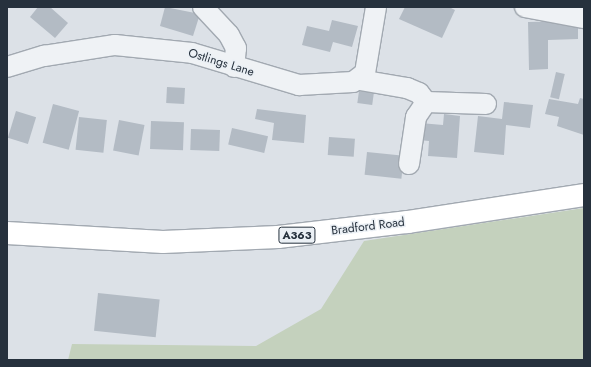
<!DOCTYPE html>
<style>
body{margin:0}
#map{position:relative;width:591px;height:367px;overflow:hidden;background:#dce1e7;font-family:Jost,sans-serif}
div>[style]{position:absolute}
.green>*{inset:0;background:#c4d1bd}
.building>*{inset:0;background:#b3bbc4;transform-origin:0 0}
.roads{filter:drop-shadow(1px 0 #a2a9b1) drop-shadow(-1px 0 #a2a9b1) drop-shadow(0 1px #a2a9b1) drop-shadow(0 -1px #a2a9b1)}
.minor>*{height:20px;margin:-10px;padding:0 10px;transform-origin:10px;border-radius:10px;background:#eff2f5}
.major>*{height:22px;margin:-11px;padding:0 11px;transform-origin:11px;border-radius:11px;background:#fff}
span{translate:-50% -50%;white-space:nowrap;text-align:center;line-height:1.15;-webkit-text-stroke:3px #ebf0f5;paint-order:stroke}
.shield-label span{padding:1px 3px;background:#ebf0f5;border:1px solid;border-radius:3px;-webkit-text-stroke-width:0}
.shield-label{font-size:11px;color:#26313d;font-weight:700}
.street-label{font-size:12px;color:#26313d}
.frame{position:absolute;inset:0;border:8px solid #26313d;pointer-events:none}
</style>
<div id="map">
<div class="green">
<i style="clip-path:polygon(584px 208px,584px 360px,68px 360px,72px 344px,256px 346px,321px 309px,364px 241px)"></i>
</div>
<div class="building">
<i style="clip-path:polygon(38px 7px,50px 7px,68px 23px,55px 38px,30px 17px)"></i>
<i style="clip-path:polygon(165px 7px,200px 14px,193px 36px,160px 26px)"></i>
<i style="clip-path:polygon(405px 7px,449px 7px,455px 10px,442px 38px,399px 19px)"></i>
<i style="clip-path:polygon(332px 20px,358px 26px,352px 47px,333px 42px,330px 52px,302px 45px,307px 26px,329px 31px)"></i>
<i style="clip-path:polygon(578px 21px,578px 39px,548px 40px,548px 69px,529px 70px,528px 22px)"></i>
<i style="left:556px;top:72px;width:9px;height:26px;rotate:13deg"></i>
<i style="left:167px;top:87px;width:18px;height:16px;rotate:3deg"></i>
<i style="left:359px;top:91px;width:15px;height:12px;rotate:8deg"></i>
<i style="clip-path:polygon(580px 98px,584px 99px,584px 135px,557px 126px,559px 117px,545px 114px,549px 99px,578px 104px)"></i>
<i style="clip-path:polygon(504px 102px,533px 105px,530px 128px,506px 125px,504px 155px,474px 152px,478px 116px,502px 119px)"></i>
<i style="left:53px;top:104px;width:27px;height:40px;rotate:15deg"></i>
<i style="clip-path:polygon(257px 109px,306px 115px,304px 143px,272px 140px,274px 123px,255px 119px)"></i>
<i style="left:16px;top:111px;width:21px;height:28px;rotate:17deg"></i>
<i style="clip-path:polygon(444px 114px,460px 116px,457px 158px,428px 156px,429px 141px,419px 140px,420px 123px,443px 125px)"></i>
<i style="left:79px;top:117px;width:28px;height:33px;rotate:6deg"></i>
<i style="left:119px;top:120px;width:26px;height:31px;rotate:11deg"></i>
<i style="left:151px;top:121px;width:33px;height:28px;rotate:2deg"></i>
<i style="left:232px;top:128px;width:37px;height:17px;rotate:13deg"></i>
<i style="left:191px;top:129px;width:29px;height:21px;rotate:2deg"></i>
<i style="left:329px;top:137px;width:26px;height:18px;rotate:4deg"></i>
<i style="left:367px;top:152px;width:37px;height:23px;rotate:6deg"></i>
<i style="left:98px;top:293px;width:62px;height:38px;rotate:6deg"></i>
</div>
<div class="roads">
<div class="minor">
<i style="left:203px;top:7px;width:38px;rotate:47deg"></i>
<i style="left:229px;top:35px;width:15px;rotate:62deg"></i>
<i style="left:236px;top:48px;width:19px;rotate:96deg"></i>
<i style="left:525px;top:7px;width:60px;rotate:10.6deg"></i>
<i style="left:7px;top:67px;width:39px;rotate:-17deg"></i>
<i style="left:44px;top:56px;width:72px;rotate:-8.8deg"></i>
<i style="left:115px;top:45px;width:77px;rotate:5.9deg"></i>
<i style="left:192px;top:53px;width:112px;rotate:16.7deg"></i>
<i style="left:299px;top:85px;width:54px;rotate:-3.2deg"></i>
<i style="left:353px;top:82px;width:15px;rotate:-37deg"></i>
<i style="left:365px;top:73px;width:67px;rotate:-80.5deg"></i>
<i style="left:360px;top:80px;width:48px;rotate:9.7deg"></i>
<i style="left:407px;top:88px;width:13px;rotate:23deg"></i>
<i style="left:419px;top:93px;width:11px;rotate:52deg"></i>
<i style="left:426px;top:102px;width:60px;rotate:1.9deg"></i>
<i style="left:409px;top:164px;width:48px;rotate:-81.5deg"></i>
<i style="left:416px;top:117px;width:18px;rotate:-56deg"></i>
</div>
<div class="major">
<i style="left:7px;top:233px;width:156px;rotate:3.3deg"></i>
<i style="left:163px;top:242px;width:115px;rotate:-2.5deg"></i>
<i style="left:278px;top:237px;width:131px;rotate:-6.6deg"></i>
<i style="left:408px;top:222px;width:178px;rotate:-8.7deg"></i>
</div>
</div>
<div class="shield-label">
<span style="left:297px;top:235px">A363</span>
</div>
<div class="street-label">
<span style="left:221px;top:63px;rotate:17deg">Ostlings Lane</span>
<span style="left:368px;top:227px;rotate:-7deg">Bradford Road</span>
</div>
<div class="frame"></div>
</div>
